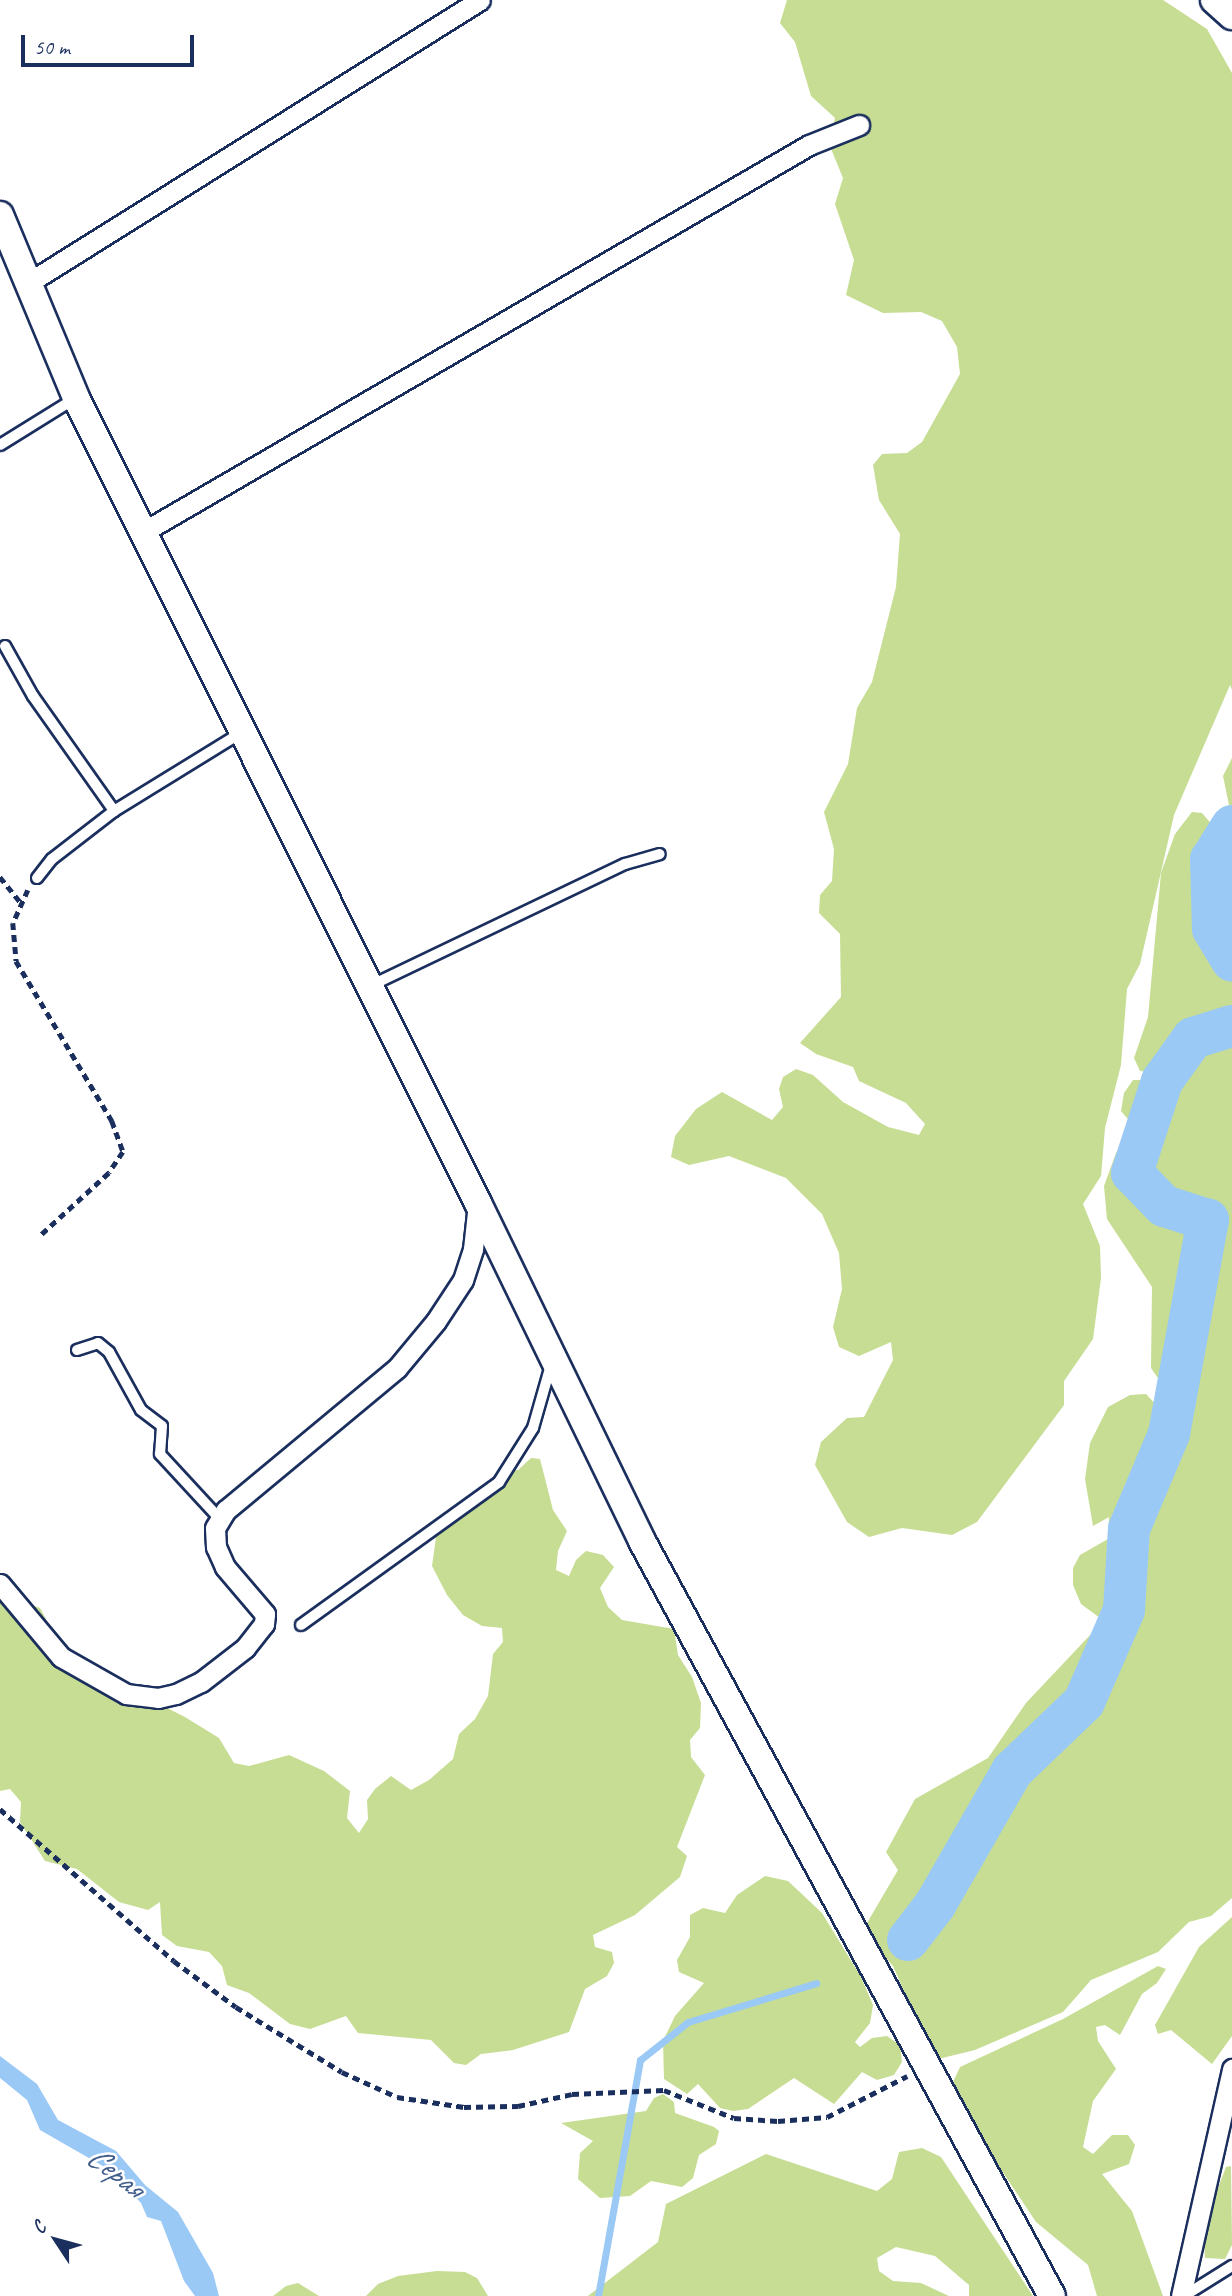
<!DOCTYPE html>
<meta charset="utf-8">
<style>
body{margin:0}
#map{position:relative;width:1232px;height:2296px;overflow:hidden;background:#fff;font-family:Caveat,sans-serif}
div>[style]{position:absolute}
.green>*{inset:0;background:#c6dd93}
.water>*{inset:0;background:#9bc9f6}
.stream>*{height:7px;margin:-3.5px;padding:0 3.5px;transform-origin:3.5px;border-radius:3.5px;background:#9bc9f6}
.river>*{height:42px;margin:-21px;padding:0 21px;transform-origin:21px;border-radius:21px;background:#9bc9f6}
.path>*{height:4.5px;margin-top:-2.25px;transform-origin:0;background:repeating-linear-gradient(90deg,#1b2f5e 0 7px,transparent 0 12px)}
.roads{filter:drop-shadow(2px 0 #1b2f5e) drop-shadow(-2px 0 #1b2f5e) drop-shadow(0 2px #1b2f5e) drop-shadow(0 -2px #1b2f5e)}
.lane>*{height:10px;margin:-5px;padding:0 5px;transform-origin:5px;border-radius:5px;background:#fff}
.street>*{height:19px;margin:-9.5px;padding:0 9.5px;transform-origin:9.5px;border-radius:9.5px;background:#fff}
.secondary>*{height:26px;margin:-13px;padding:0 13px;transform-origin:13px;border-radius:13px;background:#fff}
span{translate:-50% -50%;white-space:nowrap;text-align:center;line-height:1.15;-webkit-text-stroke:5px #fff;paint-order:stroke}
.water-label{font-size:32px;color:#415d8c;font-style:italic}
.north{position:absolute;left:21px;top:2205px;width:70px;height:70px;-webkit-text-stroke:5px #fff;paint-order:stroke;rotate:306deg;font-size:19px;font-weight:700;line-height:28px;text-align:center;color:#1b2f5e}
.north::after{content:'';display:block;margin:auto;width:24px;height:32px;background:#1b2f5e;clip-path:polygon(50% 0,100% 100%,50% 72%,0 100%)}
.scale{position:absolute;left:21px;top:35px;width:173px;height:32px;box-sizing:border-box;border:4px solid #1b2f5e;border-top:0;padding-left:9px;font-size:21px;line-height:24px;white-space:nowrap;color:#1b2f5e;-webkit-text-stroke:5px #fff;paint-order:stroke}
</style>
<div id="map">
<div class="green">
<i style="clip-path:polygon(787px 0,1163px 0,1207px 29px,1232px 73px,1232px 690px,1230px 685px,1174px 815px,1140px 964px,1127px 989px,1121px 1065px,1105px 1128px,1101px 1176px,1083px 1204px,1100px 1246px,1101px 1278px,1093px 1339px,1064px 1381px,1064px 1405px,977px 1522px,952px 1535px,902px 1528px,869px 1537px,847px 1522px,815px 1465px,821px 1442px,847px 1418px,864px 1417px,893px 1360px,891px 1342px,859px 1356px,839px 1347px,833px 1327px,842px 1289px,839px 1253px,822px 1214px,786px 1178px,729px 1156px,689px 1165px,671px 1157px,675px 1136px,696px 1109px,722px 1092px,772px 1120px,783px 1107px,779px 1089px,783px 1077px,796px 1069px,813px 1075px,843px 1102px,888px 1127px,919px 1135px,925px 1124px,906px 1103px,859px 1081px,853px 1067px,816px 1054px,800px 1043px,841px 997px,840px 934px,819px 913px,820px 895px,832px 881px,834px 849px,824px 812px,848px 764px,857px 708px,872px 682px,896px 587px,900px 534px,879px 500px,873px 465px,882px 454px,907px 453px,922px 442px,960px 374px,957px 347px,942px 321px,921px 312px,883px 313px,846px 295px,854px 260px,835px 204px,843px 178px,829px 144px,835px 118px,811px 96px,795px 42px,780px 23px)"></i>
<i style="clip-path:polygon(1232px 758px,1232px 1898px,1211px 1916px,1189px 1922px,1158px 1952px,1091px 1980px,1063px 2012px,975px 2050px,934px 2060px,893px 1966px,869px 1938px,867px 1923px,898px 1870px,886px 1852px,915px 1799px,988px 1758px,1026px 1703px,1092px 1633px,1100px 1618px,1081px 1604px,1073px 1585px,1073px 1568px,1080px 1555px,1108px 1539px,1109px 1517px,1093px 1526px,1085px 1479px,1090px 1443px,1108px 1407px,1130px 1395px,1146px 1394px,1162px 1411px,1170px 1396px,1151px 1368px,1152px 1287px,1107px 1219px,1104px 1186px,1116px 1153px,1127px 1141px,1133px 1146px,1133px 1125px,1121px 1111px,1124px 1093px,1133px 1080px,1144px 1080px,1148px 1086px,1156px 1073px,1140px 1071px,1134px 1058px,1148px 1017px,1161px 873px,1175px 834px,1192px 812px,1202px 813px,1215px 828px,1229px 805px,1223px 776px)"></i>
<i style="clip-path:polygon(531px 1458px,540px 1459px,553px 1510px,567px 1531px,558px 1551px,556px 1570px,569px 1576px,576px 1560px,586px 1551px,603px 1555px,614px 1567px,600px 1588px,608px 1607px,622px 1620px,674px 1629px,678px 1655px,692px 1677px,701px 1703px,700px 1728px,690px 1740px,691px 1757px,705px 1775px,677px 1847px,687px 1856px,680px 1877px,635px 1915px,593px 1935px,595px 1947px,612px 1952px,614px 1963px,607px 1976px,585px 1989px,569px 2032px,513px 2050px,481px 2054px,466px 2065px,454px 2063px,431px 2040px,358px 2033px,346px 2016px,310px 2029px,290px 2024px,249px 1993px,227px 1985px,222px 1966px,209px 1952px,177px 1946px,162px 1935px,160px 1902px,148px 1910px,119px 1902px,77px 1869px,45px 1861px,20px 1822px,21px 1802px,10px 1789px,0 1791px,0 1593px,40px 1608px,46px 1619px,46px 1634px,68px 1668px,98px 1690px,161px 1705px,185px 1717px,219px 1738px,234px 1763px,249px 1766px,289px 1755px,324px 1771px,350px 1791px,347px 1818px,359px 1833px,368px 1819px,367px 1800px,375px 1789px,391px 1776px,411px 1790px,429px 1780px,453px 1759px,459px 1734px,475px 1719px,488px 1696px,493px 1654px,503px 1642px,502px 1628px,482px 1626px,463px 1615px,447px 1595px,432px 1566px,436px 1537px,487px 1498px,502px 1471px,518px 1470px)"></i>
<i style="clip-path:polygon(765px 1876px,788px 1881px,822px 1913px,861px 1977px,873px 2005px,870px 2023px,855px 2042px,860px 2047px,872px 2038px,887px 2036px,900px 2045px,902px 2062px,894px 2075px,877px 2080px,862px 2072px,834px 2104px,794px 2078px,748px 2109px,733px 2111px,720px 2108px,698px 2084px,687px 2094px,664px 2079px,663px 2041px,675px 2016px,704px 1983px,679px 1972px,677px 1960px,690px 1937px,690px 1915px,703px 1908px,725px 1913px,737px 1895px)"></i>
<i style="clip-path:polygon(1232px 1917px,1232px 2036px,1212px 2064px,1171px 2030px,1158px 2034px,1155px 2025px,1199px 1947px)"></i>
<i style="clip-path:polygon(1158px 1966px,1166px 1969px,1157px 1983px,1142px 1994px,1120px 2035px,1105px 2025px,1096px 2027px,1098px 2041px,1116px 2069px,1093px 2101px,1083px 2147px,1093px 2154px,1112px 2135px,1128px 2135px,1135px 2145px,1129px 2164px,1102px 2174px,1132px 2211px,1163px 2296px,1097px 2296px,1088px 2265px,1036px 2222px,990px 2153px,953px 2082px,960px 2067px,1063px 2019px)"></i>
<i style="clip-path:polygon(663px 2094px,674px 2102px,675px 2113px,714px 2127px,719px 2131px,716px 2144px,699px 2155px,693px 2178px,682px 2187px,651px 2181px,630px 2196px,600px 2198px,578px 2179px,580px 2153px,593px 2141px,561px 2123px,646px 2111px,654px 2098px)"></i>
<i style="clip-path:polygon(922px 2148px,941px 2157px,1033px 2296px,969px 2296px,969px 2285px,935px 2256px,896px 2247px,877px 2258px,879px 2271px,893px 2281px,921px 2283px,949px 2296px,588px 2296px,658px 2242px,666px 2204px,766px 2154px,877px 2191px,892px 2179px,899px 2152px)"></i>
<i style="clip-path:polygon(1231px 2166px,1232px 2245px,1225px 2259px,1205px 2258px,1203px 2227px,1226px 2167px)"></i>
<i style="clip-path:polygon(437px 2271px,465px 2272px,477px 2278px,488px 2296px,366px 2296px,378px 2284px,398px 2276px)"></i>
<i style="clip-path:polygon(298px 2283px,319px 2296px,273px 2296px,286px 2286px)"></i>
</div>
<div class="water">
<i style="clip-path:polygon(0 2056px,37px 2084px,58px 2120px,116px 2151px,145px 2185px,178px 2212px,213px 2273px,219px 2296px,195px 2296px,184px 2281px,161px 2221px,147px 2217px,141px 2203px,108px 2169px,40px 2130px,27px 2100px,0 2078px)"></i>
</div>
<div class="stream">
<i style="left:598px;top:2296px;width:240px;rotate:-79.9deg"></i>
<i style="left:640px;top:2060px;width:61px;rotate:-38.4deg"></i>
<i style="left:688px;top:2022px;width:134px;rotate:-16.9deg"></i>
</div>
<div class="river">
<i style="left:1232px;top:826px;width:39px;rotate:122deg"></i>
<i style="left:1211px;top:859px;width:70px;rotate:88.4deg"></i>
<i style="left:1213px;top:929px;width:37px;rotate:59deg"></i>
<i style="left:908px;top:1940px;width:44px;rotate:-52.4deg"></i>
<i style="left:935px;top:1905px;width:155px;rotate:-60.1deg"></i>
<i style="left:1012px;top:1771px;width:100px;rotate:-43.8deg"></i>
<i style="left:1084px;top:1702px;width:100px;rotate:-66.5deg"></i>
<i style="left:1124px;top:1610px;width:81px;rotate:-86.5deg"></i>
<i style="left:1129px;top:1529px;width:103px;rotate:-67.2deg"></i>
<i style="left:1169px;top:1434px;width:218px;rotate:-79.7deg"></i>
<i style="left:1208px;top:1220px;width:46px;rotate:-162.3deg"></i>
<i style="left:1164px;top:1206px;width:46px;rotate:-134.1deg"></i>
<i style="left:1132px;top:1173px;width:97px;rotate:-71.9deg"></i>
<i style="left:1162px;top:1081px;width:53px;rotate:-54.2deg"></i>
<i style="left:1193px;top:1038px;width:41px;rotate:-17.1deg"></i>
</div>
<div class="path">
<i style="left:0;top:877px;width:32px;rotate:51deg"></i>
<i style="left:28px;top:890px;width:36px;rotate:114deg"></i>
<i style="left:13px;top:923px;width:38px;rotate:85deg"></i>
<i style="left:16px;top:961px;width:187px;rotate:59deg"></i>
<i style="left:112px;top:1121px;width:33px;rotate:70deg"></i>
<i style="left:123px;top:1152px;width:25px;rotate:124deg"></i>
<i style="left:109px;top:1173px;width:95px;rotate:137.6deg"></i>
<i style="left:0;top:1809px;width:231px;rotate:41.1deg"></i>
<i style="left:174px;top:1961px;width:77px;rotate:36.6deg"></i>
<i style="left:236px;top:2007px;width:124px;rotate:31.5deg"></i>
<i style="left:342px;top:2072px;width:60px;rotate:24.4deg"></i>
<i style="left:397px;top:2097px;width:68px;rotate:8.5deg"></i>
<i style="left:464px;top:2107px;width:54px;rotate:-1.1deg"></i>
<i style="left:518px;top:2106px;width:55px;rotate:-12.5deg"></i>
<i style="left:572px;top:2094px;width:92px;rotate:-2.5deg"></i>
<i style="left:664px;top:2090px;width:75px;rotate:21.8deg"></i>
<i style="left:734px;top:2118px;width:44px;rotate:3.9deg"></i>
<i style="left:778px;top:2121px;width:49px;rotate:-4.7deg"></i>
<i style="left:827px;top:2117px;width:90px;rotate:-27.1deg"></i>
</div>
<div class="roads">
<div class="lane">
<i style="left:0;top:445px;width:87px;rotate:-31.9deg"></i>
<i style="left:5px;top:646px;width:57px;rotate:60.8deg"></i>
<i style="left:33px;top:696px;width:141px;rotate:54.8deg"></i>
<i style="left:37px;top:878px;width:24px;rotate:-52deg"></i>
<i style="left:52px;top:859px;width:78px;rotate:-37.7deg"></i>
<i style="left:114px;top:811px;width:149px;rotate:-31.6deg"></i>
<i style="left:370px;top:986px;width:283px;rotate:-25.6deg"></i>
<i style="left:625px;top:864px;width:36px;rotate:-16deg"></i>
<i style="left:77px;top:1350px;width:22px;rotate:-18deg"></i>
<i style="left:98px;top:1343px;width:14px;rotate:39deg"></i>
<i style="left:109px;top:1352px;width:66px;rotate:61.1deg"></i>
<i style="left:141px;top:1410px;width:26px;rotate:37deg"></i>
<i style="left:162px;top:1426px;width:28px;rotate:94deg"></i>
<i style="left:160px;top:1454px;width:88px;rotate:47.3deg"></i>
<i style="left:301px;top:1625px;width:244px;rotate:-35.8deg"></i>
<i style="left:499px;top:1482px;width:64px;rotate:-57.8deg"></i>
<i style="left:533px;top:1428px;width:66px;rotate:-74.1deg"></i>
<i style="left:1184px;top:2296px;width:57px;rotate:-32deg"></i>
</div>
<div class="street">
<i style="left:28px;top:283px;width:533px;rotate:-32.05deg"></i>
<i style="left:143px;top:532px;width:770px;rotate:-30.16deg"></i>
<i style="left:809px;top:145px;width:54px;rotate:-21.8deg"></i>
<i style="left:0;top:1584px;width:95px;rotate:50.1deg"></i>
<i style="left:61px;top:1657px;width:75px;rotate:29.6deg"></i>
<i style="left:126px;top:1694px;width:32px;rotate:7deg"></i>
<i style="left:158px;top:1698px;width:18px;rotate:-13deg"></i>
<i style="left:176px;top:1694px;width:28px;rotate:-26deg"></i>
<i style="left:201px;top:1682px;width:56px;rotate:-37.7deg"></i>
<i style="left:245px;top:1648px;width:31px;rotate:-52deg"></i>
<i style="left:264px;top:1624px;width:10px;rotate:-84deg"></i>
<i style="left:265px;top:1614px;width:62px;rotate:-130.4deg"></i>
<i style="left:225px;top:1567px;width:22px;rotate:-114deg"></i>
<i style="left:216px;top:1547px;width:19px;rotate:-93deg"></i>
<i style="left:215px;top:1528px;width:21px;rotate:-59deg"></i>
<i style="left:226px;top:1510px;width:222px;rotate:-39.7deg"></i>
<i style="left:397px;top:1368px;width:61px;rotate:-50.3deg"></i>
<i style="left:436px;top:1321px;width:49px;rotate:-56.6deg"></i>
<i style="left:463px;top:1280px;width:33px;rotate:-72deg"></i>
<i style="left:473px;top:1249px;width:46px;rotate:-83.8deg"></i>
<i style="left:1181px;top:2296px;width:233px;rotate:-77.3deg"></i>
</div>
<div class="secondary">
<i style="left:1214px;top:0;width:24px;rotate:42deg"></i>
<i style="left:0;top:215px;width:198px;rotate:67.4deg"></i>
<i style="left:76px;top:398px;width:900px;rotate:63.46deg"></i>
<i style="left:478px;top:1203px;width:376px;rotate:64.1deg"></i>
<i style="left:642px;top:1541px;width:859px;rotate:61.5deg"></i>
</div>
</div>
<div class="water-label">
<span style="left:115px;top:2172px;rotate:38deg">Серая</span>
</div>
<div class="north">С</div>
<div class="scale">50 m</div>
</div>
